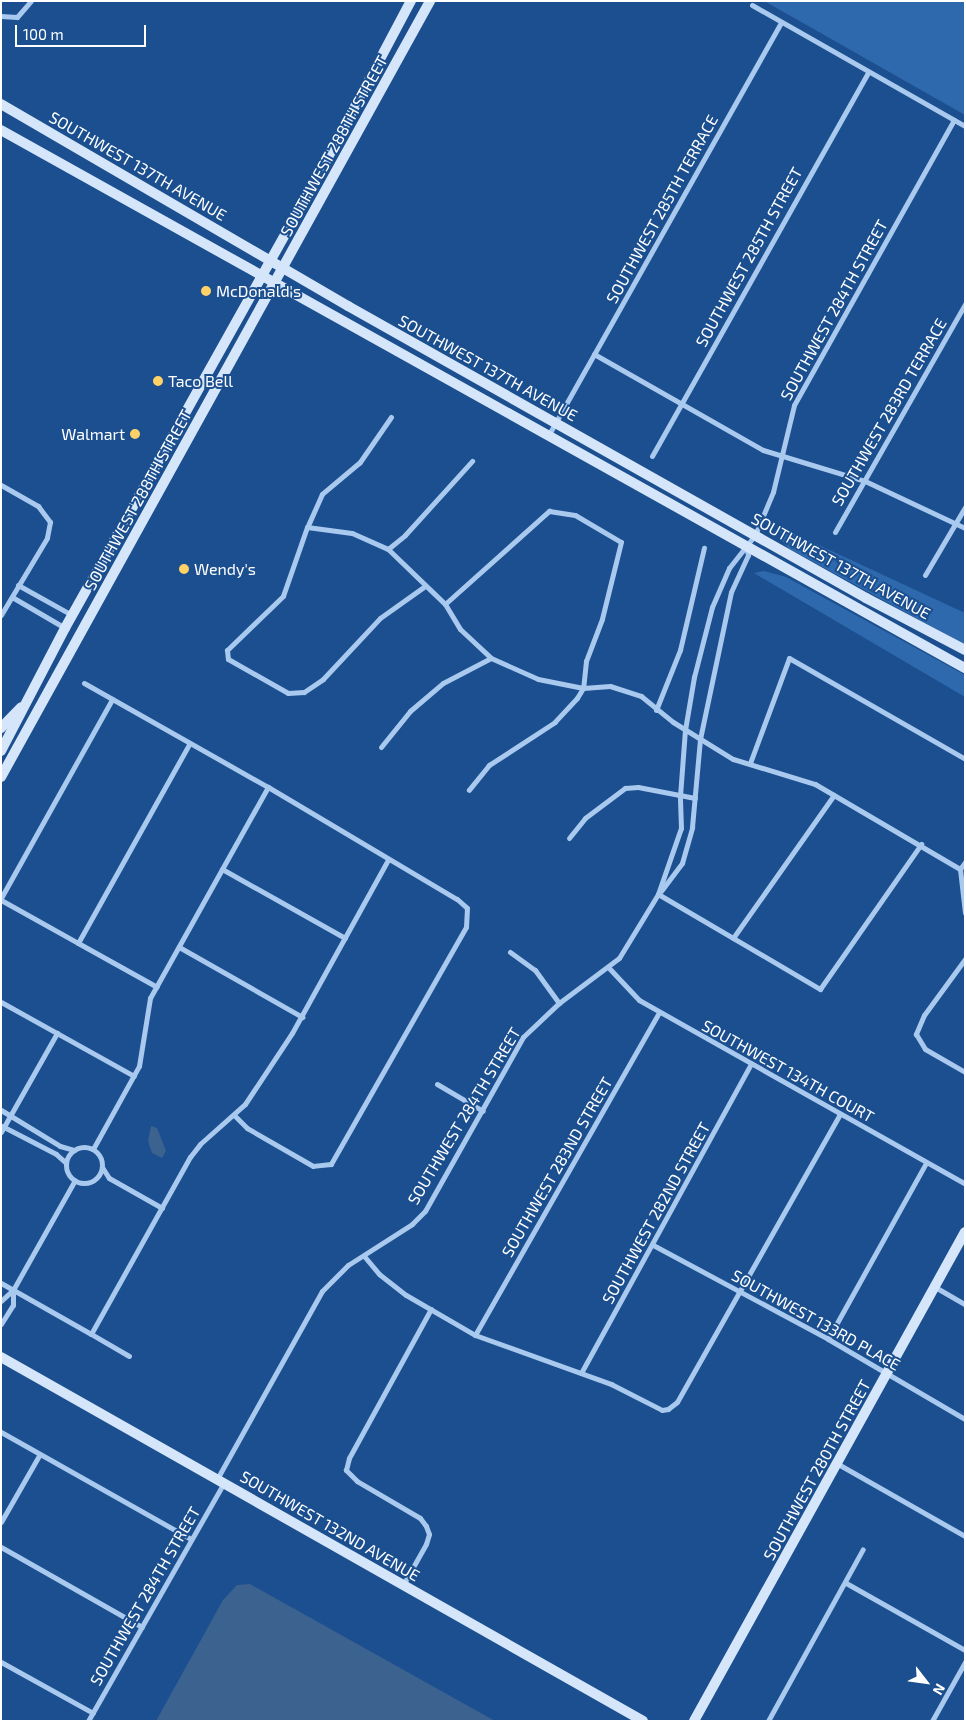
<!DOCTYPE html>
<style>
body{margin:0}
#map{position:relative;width:966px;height:1722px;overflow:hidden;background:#1b4f8f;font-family:"Exo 2",sans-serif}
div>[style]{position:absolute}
.green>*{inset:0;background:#2e69ad}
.water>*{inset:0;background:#3c6290}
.street>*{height:5px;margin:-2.5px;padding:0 2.5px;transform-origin:2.5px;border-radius:2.5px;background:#a9c9ee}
.street>.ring{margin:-2.5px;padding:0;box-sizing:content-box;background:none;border:5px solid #a9c9ee;border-radius:50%}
.secondary>*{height:10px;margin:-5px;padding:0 5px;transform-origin:5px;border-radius:5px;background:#d6e6fa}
.dots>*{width:14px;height:14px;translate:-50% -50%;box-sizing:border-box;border:2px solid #1b4f8f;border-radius:50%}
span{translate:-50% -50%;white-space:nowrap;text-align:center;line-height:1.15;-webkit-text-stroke:4px #1b4f8f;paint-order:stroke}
.street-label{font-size:16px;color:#fff}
.poi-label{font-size:16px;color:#fff}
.left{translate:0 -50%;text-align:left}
.right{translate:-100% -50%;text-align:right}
.frame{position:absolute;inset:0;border:2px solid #fff;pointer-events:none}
.north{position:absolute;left:901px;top:1657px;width:50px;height:50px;-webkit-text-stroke:4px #1b4f8f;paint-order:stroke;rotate:120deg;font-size:14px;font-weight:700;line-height:20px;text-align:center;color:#fff}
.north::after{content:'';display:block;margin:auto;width:18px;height:22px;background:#fff;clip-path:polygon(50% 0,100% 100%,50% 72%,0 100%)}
.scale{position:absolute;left:15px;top:25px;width:131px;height:22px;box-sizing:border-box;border:2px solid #fff;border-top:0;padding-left:6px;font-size:15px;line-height:18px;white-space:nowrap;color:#fff;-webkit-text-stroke:4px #1b4f8f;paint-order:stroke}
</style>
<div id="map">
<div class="green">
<i style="clip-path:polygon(764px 1px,965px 1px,965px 115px,796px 19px)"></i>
<i style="clip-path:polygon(780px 527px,965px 613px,965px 645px,788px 548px,781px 540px)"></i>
<i style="clip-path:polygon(764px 571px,786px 577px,965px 675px,965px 697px,754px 573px)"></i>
</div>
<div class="water">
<i style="clip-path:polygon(151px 1126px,157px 1128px,166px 1151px,162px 1158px,152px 1153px,148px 1141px)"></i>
<i style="clip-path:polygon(250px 1584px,495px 1721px,156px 1721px,223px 1600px,237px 1585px)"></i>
</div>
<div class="street">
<i style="left:752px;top:5px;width:245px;rotate:29.6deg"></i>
<i style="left:1px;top:16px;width:16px;rotate:4deg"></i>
<i style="left:17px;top:17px;width:21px;rotate:-49deg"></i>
<i style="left:594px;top:354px;width:194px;rotate:29.6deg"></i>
<i style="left:763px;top:450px;width:107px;rotate:16.9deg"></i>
<i style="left:865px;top:481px;width:110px;rotate:25.2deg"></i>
<i style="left:391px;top:417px;width:55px;rotate:124.6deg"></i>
<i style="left:360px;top:462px;width:50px;rotate:139.9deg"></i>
<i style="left:322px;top:494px;width:36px;rotate:114deg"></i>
<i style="left:307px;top:527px;width:73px;rotate:109.2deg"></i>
<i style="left:283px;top:596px;width:78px;rotate:136deg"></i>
<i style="left:227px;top:650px;width:9px;rotate:84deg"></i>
<i style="left:228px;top:659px;width:69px;rotate:29.5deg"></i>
<i style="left:288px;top:693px;width:16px;rotate:-4deg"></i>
<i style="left:304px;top:692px;width:23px;rotate:-34deg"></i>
<i style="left:323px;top:679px;width:83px;rotate:-46.9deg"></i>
<i style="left:380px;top:618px;width:55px;rotate:-35.4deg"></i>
<i style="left:548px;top:436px;width:475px;rotate:-60.6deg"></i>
<i style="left:652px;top:456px;width:441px;rotate:-60.6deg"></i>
<i style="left:1px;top:485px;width:43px;rotate:29.6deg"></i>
<i style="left:38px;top:506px;width:20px;rotate:53deg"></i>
<i style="left:50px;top:522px;width:16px;rotate:101deg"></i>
<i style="left:47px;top:538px;width:90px;rotate:120.9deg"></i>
<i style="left:307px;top:527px;width:45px;rotate:7.6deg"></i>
<i style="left:352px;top:533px;width:39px;rotate:24deg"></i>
<i style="left:388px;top:549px;width:79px;rotate:44deg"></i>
<i style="left:445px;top:604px;width:29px;rotate:59deg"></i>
<i style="left:460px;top:629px;width:42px;rotate:43.1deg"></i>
<i style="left:491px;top:658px;width:51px;rotate:24.1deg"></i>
<i style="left:538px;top:679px;width:46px;rotate:11.3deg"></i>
<i style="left:583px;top:688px;width:27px;rotate:-4deg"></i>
<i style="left:610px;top:686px;width:33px;rotate:18deg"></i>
<i style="left:641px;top:696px;width:41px;rotate:39.1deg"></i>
<i style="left:673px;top:722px;width:70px;rotate:31.7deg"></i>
<i style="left:733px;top:759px;width:86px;rotate:17deg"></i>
<i style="left:815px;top:784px;width:168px;rotate:30.4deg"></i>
<i style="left:835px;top:532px;width:262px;rotate:-60.3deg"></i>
<i style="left:388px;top:549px;width:22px;rotate:-39deg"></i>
<i style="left:405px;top:535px;width:100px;rotate:-47.8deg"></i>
<i style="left:925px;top:575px;width:79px;rotate:-59.5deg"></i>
<i style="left:18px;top:585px;width:62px;rotate:29.1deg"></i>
<i style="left:12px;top:597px;width:61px;rotate:30.3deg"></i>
<i style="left:445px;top:604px;width:140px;rotate:-41.8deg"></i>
<i style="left:549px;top:511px;width:26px;rotate:9deg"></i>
<i style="left:575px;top:515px;width:53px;rotate:30.4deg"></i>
<i style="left:621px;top:542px;width:79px;rotate:103.9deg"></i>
<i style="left:602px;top:619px;width:45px;rotate:110.9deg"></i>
<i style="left:586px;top:661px;width:27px;rotate:96deg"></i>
<i style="left:583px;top:688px;width:12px;rotate:121deg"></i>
<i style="left:577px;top:698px;width:33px;rotate:133deg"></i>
<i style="left:555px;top:722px;width:79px;rotate:146.9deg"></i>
<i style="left:489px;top:765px;width:32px;rotate:129deg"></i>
<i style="left:84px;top:683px;width:211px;rotate:29.5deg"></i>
<i style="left:268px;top:787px;width:220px;rotate:30.7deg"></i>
<i style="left:457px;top:899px;width:13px;rotate:42deg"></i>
<i style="left:467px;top:908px;width:19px;rotate:93deg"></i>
<i style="left:466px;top:927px;width:273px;rotate:119.7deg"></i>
<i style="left:331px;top:1164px;width:18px;rotate:174deg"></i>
<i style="left:313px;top:1166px;width:76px;rotate:-150.1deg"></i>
<i style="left:247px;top:1128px;width:17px;rotate:-135deg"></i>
<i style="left:656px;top:710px;width:65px;rotate:-68.2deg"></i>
<i style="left:680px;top:650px;width:105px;rotate:-76.8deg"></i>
<i style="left:381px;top:747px;width:46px;rotate:-51.1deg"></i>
<i style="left:410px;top:711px;width:43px;rotate:-40.3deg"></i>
<i style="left:443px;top:683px;width:54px;rotate:-27.5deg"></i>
<i style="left:750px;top:763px;width:112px;rotate:-69.6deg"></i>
<i style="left:789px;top:658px;width:203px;rotate:29.8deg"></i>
<i style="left:569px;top:838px;width:26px;rotate:-51deg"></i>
<i style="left:585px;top:818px;width:50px;rotate:-36.9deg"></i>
<i style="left:625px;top:788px;width:13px;rotate:-4deg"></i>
<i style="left:638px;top:787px;width:58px;rotate:10.9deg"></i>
<i style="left:222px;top:869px;width:141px;rotate:29.3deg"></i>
<i style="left:960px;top:869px;width:44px;rotate:83.5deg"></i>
<i style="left:960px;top:869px;width:9px;rotate:-54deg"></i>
<i style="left:661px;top:891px;width:35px;rotate:-53deg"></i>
<i style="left:682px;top:863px;width:37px;rotate:-74deg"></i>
<i style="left:692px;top:827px;width:88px;rotate:-84.8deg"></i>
<i style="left:700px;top:739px;width:150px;rotate:-78.1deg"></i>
<i style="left:731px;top:592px;width:41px;rotate:-65.3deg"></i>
<i style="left:748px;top:555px;width:8px;rotate:-104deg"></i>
<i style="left:658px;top:894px;width:188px;rotate:30.4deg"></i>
<i style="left:820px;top:989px;width:177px;rotate:-55.1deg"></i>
<i style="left:1px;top:898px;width:228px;rotate:-60.8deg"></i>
<i style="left:1px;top:900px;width:88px;rotate:29.2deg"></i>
<i style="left:78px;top:943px;width:229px;rotate:-60.8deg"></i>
<i style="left:733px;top:938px;width:175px;rotate:-54.8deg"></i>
<i style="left:78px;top:943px;width:90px;rotate:29.1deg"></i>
<i style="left:179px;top:947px;width:142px;rotate:29.6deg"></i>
<i style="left:510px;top:952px;width:31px;rotate:36deg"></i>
<i style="left:535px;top:970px;width:41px;rotate:54deg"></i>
<i style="left:965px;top:959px;width:69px;rotate:126.2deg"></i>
<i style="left:924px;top:1015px;width:21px;rotate:113deg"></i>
<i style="left:916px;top:1034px;width:17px;rotate:59deg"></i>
<i style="left:925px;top:1049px;width:46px;rotate:29.9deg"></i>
<i style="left:608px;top:967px;width:45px;rotate:46.8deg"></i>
<i style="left:639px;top:1000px;width:374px;rotate:29.4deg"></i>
<i style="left:1px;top:1002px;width:152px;rotate:29.1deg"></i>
<i style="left:437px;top:1084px;width:53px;rotate:30.4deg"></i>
<i style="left:1px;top:1110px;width:69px;rotate:31.4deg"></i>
<i style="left:60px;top:1146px;width:15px;rotate:16deg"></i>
<i style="left:2px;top:1126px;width:61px;rotate:27.4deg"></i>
<i style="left:56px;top:1154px;width:13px;rotate:42deg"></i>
<i style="left:1px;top:1132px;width:114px;rotate:-60.5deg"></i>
<i class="ring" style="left:66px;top:1147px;width:31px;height:31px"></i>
<i style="left:93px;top:1149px;width:95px;rotate:-61deg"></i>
<i style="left:139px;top:1066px;width:69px;rotate:-80.8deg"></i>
<i style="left:150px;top:998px;width:242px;rotate:-60.8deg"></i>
<i style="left:102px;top:1167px;width:13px;rotate:58deg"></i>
<i style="left:109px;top:1178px;width:61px;rotate:29.5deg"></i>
<i style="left:653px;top:1245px;width:199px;rotate:28.2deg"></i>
<i style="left:828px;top:1339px;width:159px;rotate:30.3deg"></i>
<i style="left:364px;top:1256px;width:23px;rotate:50deg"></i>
<i style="left:379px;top:1274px;width:34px;rotate:38deg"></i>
<i style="left:406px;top:1295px;width:80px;rotate:30.1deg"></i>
<i style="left:475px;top:1335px;width:145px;rotate:19.8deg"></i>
<i style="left:611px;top:1384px;width:57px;rotate:27deg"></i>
<i style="left:662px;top:1410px;width:6px;rotate:-9deg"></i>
<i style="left:668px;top:1409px;width:11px;rotate:-38deg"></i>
<i style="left:677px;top:1402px;width:331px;rotate:-60.5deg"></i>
<i style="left:1px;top:1283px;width:103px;rotate:29.5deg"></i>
<i style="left:935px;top:1287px;width:34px;rotate:30deg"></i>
<i style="left:1px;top:1301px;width:16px;rotate:-43deg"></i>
<i style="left:13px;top:1290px;width:126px;rotate:-60.6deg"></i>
<i style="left:1px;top:1324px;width:22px;rotate:-58deg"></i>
<i style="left:13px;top:1305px;width:15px;rotate:-90deg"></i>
<i style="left:475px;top:1335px;width:372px;rotate:-60.3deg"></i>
<i style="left:828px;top:1339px;width:201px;rotate:-60.9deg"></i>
<i style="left:129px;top:1356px;width:44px;rotate:-149.9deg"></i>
<i style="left:91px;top:1334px;width:203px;rotate:-60.8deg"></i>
<i style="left:190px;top:1157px;width:16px;rotate:-52deg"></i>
<i style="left:200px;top:1144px;width:60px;rotate:-41.6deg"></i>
<i style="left:245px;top:1104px;width:85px;rotate:-56.5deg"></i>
<i style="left:292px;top:1033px;width:198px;rotate:-61deg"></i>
<i style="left:581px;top:1373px;width:353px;rotate:-61.2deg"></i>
<i style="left:1px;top:1432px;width:218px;rotate:29.4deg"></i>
<i style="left:838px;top:1464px;width:146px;rotate:29.6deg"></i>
<i style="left:217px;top:1479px;width:215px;rotate:-60.8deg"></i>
<i style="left:322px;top:1291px;width:37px;rotate:-45deg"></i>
<i style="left:348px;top:1265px;width:76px;rotate:-32.6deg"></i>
<i style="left:412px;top:1224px;width:18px;rotate:-45deg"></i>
<i style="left:425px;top:1211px;width:200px;rotate:-60.6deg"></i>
<i style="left:523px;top:1037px;width:50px;rotate:-43.4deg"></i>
<i style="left:559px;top:1003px;width:75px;rotate:-36.9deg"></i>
<i style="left:619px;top:958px;width:75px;rotate:-58.6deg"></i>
<i style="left:658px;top:894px;width:70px;rotate:-70.8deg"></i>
<i style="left:681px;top:828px;width:32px;rotate:-92deg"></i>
<i style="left:680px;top:796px;width:66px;rotate:-85.7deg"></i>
<i style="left:685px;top:730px;width:54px;rotate:-80.4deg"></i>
<i style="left:694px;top:677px;width:72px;rotate:-75.6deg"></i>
<i style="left:712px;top:607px;width:43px;rotate:-66.4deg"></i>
<i style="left:729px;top:568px;width:42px;rotate:-51.8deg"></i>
<i style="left:755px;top:535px;width:47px;rotate:-67.3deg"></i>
<i style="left:773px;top:492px;width:89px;rotate:-76.4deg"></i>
<i style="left:794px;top:405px;width:327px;rotate:-60.7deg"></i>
<i style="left:1px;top:1522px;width:78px;rotate:-60.2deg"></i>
<i style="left:1px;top:1547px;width:162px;rotate:29.6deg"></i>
<i style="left:846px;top:1583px;width:137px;rotate:29.4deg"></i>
<i style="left:403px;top:1585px;width:47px;rotate:-60.7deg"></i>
<i style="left:426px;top:1544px;width:10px;rotate:-73deg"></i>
<i style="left:429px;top:1534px;width:9px;rotate:-111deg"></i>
<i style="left:426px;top:1526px;width:10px;rotate:-127deg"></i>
<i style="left:420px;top:1518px;width:73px;rotate:-149.6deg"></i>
<i style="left:357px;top:1481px;width:16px;rotate:-135deg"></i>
<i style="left:346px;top:1470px;width:12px;rotate:-76deg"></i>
<i style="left:349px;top:1458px;width:170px;rotate:-61.2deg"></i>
<i style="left:1px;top:1662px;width:105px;rotate:29deg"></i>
<i style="left:88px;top:1721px;width:274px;rotate:-60.3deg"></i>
<i style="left:768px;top:1721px;width:196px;rotate:-61.1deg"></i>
<i style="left:932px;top:1721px;width:68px;rotate:-60.8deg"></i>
</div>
<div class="secondary">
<i style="left:1px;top:104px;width:402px;rotate:30.2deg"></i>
<i style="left:348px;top:306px;width:595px;rotate:29.41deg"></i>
<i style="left:866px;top:598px;width:112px;rotate:27.7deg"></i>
<i style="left:1px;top:130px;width:1104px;rotate:29.17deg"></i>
<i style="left:1px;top:728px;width:29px;rotate:-46deg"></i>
<i style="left:1px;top:751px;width:139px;rotate:-62.5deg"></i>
<i style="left:65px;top:628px;width:531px;rotate:-60.78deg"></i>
<i style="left:324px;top:165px;width:186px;rotate:-62.1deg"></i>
<i style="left:1px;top:777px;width:887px;rotate:-61.06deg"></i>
<i style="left:1px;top:1357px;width:738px;rotate:29.55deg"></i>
<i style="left:694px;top:1721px;width:559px;rotate:-61.01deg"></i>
</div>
<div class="dots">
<i style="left:206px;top:291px;background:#ffd166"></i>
<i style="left:158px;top:381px;background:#ffd166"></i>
<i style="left:135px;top:434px;background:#ffd166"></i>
<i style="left:184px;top:569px;background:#ffd166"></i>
</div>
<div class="street-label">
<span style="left:334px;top:146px;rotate:-61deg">SOUTHWEST 288TH STREET</span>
<span style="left:138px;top:166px;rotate:30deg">SOUTHWEST 137TH AVENUE</span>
<span style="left:662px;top:209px;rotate:-61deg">SOUTHWEST 285TH TERRACE</span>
<span style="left:749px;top:257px;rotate:-61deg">SOUTHWEST 285TH STREET</span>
<span style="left:834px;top:310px;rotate:-61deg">SOUTHWEST 284TH STREET</span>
<span style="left:488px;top:368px;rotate:29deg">SOUTHWEST 137TH AVENUE</span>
<span style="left:889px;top:412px;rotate:-60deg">SOUTHWEST 283RD TERRACE</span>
<span style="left:138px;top:500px;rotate:-61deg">SOUTHWEST 288TH STREET</span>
<span style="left:841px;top:566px;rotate:29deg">SOUTHWEST 137TH AVENUE</span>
<span style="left:788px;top:1071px;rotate:29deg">SOUTHWEST 134TH COURT</span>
<span style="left:464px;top:1116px;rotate:-59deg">SOUTHWEST 284TH STREET</span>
<span style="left:557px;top:1167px;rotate:-60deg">SOUTHWEST 283ND STREET</span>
<span style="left:656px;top:1213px;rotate:-61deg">SOUTHWEST 282ND STREET</span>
<span style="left:816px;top:1320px;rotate:29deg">SOUTHWEST 133RD PLACE</span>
<span style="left:817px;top:1470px;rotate:-61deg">SOUTHWEST 280TH STREET</span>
<span style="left:330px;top:1526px;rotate:30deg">SOUTHWEST 132ND AVENUE</span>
<span style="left:145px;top:1596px;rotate:-60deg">SOUTHWEST 284TH STREET</span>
</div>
<div class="poi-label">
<span class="left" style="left:216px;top:291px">McDonald's</span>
<span class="left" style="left:168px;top:381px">Taco Bell</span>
<span class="right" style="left:125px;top:434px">Walmart</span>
<span class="left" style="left:194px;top:569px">Wendy's</span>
</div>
<div class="frame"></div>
<div class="north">N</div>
<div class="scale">100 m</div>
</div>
